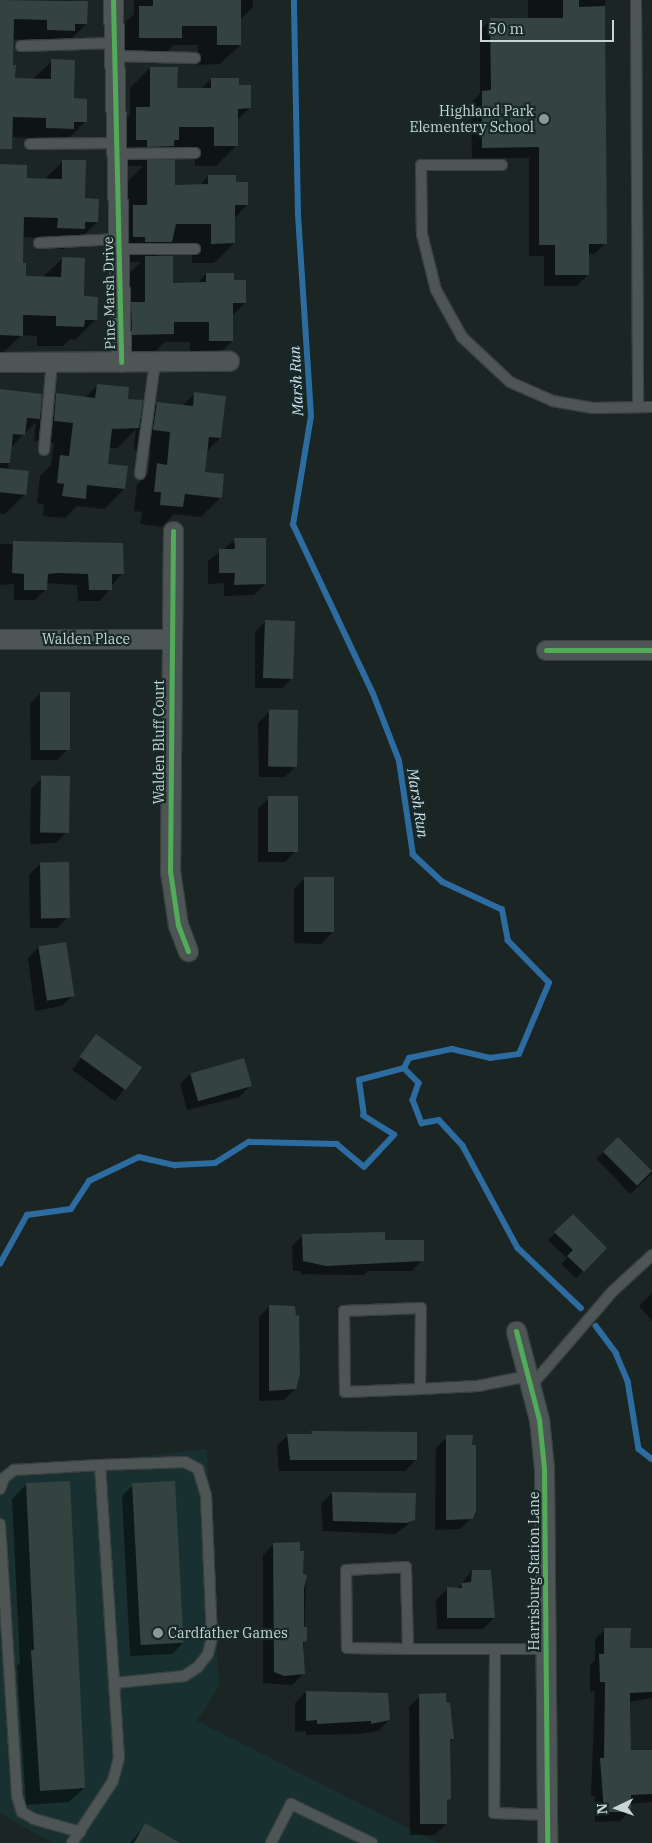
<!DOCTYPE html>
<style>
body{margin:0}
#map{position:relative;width:652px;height:1843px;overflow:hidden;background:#1b2524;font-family:"IBM Plex Serif",serif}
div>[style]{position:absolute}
.built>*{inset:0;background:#183130}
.shadow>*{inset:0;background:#0007;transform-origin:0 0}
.stream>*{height:5.5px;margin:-2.75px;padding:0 2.75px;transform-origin:2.75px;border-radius:2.75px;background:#2d6ca0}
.building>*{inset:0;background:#34433f;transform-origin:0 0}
.roads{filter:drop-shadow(1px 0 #394140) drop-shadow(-1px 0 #394140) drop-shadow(0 1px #394140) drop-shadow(0 -1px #394140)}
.service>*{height:10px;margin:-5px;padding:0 5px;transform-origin:5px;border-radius:5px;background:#4e5655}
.minor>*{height:19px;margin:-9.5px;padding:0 9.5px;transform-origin:9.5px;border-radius:9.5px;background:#4e5655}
.cycleway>*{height:5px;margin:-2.5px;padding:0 2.5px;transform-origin:2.5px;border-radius:2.5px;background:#51ab58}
.dots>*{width:14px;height:14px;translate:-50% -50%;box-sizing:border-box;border:2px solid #172928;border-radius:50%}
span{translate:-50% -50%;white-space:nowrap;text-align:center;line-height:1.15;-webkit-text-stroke:4.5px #172928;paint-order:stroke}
.poi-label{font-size:14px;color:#c9d4d3}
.right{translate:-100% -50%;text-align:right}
.left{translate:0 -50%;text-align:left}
.street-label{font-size:14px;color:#c9d4d3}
.water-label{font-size:15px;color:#d2e3f3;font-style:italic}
.north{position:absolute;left:592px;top:1783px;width:50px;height:50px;-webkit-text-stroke:4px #172928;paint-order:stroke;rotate:267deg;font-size:14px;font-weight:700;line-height:20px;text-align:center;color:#c9d4d3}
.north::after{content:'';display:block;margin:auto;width:18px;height:22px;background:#c9d4d3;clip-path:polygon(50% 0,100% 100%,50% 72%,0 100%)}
.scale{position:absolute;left:480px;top:20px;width:134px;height:22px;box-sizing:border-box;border:2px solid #c9d4d3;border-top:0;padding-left:6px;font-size:15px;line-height:18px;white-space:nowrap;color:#c9d4d3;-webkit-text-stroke:4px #172928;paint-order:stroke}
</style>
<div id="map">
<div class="built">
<i style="clip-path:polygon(207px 1449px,219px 1686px,197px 1721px,438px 1843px,53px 1843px,0 1813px,0 1472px)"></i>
</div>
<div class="shadow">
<i style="clip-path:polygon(0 0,73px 0,86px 24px,66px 44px,61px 44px,54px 51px,27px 50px,28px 40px,12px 39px,14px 79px,33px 79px,52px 61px,85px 122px,65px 142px,53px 148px,27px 148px,27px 138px,12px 137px,0 149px)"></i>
<i style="clip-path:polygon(134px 0,253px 0,253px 7px,240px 20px,240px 45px,220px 64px,198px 65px,198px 45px,173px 45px,161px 58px,120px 58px,120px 27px,134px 14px)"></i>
<i style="clip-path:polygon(528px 0,605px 0,606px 243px,594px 254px,588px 254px,588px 274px,577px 286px,544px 286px,544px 256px,529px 256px,529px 158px,472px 158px,471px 103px,480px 94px,480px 31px,491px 19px,528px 19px)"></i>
<i style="clip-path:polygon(150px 68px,176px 89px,201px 89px,211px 79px,238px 86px,250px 108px,236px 121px,236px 146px,216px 166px,195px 166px,195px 147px,172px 147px,157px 162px,174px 186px,199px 186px,208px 176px,235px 183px,247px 205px,234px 219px,234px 243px,214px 263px,192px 263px,192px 244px,169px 244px,156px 257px,172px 284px,197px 284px,206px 274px,233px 281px,245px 303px,232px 316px,232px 341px,212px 361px,190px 361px,190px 342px,165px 342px,153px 354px,112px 354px,125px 277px,141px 262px,125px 262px,114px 226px,127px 212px,127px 182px,143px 166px,127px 166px,127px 159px,116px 159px,117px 129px,130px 115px,130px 88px)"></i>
<i style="clip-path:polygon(63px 161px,97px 222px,77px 242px,71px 242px,64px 249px,38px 248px,38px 238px,23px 237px,22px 264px,24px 277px,43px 277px,62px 259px,95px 320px,75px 340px,70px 339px,63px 346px,37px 346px,37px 336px,22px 335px,0 355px,0 166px,25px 179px,44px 180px)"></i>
<i style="clip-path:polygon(98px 385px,126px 400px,139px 421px,157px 403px,182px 406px,195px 394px,220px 438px,206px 452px,204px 473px,221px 497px,201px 517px,174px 514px,162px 527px,140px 524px,142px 512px,134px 511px,137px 485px,148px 474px,151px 451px,134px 449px,136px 429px,118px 448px,109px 448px,107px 465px,124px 489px,104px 509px,77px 506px,65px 518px,43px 516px,44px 504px,37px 503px,40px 476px,51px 465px,54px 443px,34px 441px,36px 422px,10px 448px,8px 470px,25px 494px,5px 514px,0 513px,0 390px,39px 412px,57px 394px,85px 398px)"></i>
<i style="clip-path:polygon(235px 540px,265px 584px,254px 595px,224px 596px,224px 583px,208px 584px,208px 561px)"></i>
<i style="clip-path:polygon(0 544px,122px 544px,122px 573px,100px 601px,78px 601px,77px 585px,46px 583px,46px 589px,35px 600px,14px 600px,14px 584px,0 585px)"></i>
<i style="clip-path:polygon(266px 621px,293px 677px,282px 688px,255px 688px,255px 632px)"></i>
<i style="clip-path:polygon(41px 693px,68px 749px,57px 760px,31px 760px,30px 704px)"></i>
<i style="clip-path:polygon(269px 712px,296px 766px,285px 777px,259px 777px,258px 723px)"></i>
<i style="clip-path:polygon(42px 778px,67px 832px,56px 843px,30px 844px,31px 789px)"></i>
<i style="clip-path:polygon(269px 798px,296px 851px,285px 862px,258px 862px,258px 809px)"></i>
<i style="clip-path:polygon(40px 864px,68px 917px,57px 928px,30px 928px,29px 875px)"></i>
<i style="clip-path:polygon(305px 878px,332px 933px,321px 944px,294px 943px,294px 889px)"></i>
<i style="clip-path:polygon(39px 947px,73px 995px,62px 1006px,35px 1011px,28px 958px)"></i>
<i style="left:97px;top:1036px;width:53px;height:42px;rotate:36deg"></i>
<i style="clip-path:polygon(191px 1073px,250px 1086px,239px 1097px,187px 1110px,180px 1084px)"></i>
<i style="left:618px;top:1138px;width:49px;height:30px;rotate:46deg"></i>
<i style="clip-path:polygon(573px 1216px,606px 1248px,576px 1278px,561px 1264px,567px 1258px,548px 1240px)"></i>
<i style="clip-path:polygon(303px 1235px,384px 1241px,422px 1260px,412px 1271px,368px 1271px,364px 1275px,352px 1275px,301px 1274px,301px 1271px,293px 1271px,292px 1246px)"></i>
<i style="clip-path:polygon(652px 1293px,652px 1321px,639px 1306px)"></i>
<i style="clip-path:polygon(270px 1306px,295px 1389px,284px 1400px,259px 1401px,259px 1317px)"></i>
<i style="clip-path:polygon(288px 1435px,416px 1459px,405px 1471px,279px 1471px,277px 1446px)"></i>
<i style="clip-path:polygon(447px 1437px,471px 1518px,460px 1529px,435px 1530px,436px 1448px)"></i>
<i style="clip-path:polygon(27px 1484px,84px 1788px,69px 1802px,26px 1805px,17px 1666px,20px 1663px,12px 1499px)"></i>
<i style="clip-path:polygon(133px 1485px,183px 1643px,172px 1654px,130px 1656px,122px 1496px)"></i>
<i style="clip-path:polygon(332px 1493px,414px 1520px,395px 1534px,323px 1531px,321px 1504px)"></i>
<i style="clip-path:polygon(274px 1544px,306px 1576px,303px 1674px,292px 1685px,263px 1683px,263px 1555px)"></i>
<i style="clip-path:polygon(472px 1571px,494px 1618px,483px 1629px,437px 1629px,436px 1600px,447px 1589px,457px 1589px)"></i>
<i style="clip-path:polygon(605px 1629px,629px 1649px,652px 1650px,652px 1698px,629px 1702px,629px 1751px,652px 1751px,652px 1802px,630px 1804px,630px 1811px,620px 1821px,595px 1822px,595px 1796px,591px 1796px,595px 1691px,590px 1692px,590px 1665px,595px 1660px,595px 1639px)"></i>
<i style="clip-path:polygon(306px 1692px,386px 1694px,389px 1720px,378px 1731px,360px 1734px,306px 1735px,306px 1731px,295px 1732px,295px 1703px)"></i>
<i style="clip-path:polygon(420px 1696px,444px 1703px,452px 1739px,449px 1742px,446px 1824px,435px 1835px,410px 1835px,409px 1707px)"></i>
<i style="clip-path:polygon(145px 1825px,177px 1843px,130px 1843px)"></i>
</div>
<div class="stream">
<i style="left:404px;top:1068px;width:21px;rotate:45deg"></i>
<i style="left:419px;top:1083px;width:18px;rotate:109deg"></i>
<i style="left:413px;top:1100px;width:25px;rotate:69deg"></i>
<i style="left:422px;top:1123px;width:17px;rotate:-10deg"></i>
<i style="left:439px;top:1120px;width:35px;rotate:47deg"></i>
<i style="left:463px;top:1146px;width:116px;rotate:61.7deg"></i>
<i style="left:518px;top:1248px;width:87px;rotate:43.6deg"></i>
<i style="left:0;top:1264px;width:56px;rotate:-61.1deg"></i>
<i style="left:27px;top:1215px;width:44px;rotate:-7.8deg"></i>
<i style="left:71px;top:1209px;width:33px;rotate:-57deg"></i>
<i style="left:89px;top:1181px;width:55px;rotate:-25.6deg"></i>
<i style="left:139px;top:1157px;width:37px;rotate:13deg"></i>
<i style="left:175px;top:1165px;width:40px;rotate:-2.9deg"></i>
<i style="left:215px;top:1163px;width:40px;rotate:-32deg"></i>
<i style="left:249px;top:1142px;width:88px;rotate:1.3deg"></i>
<i style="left:337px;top:1144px;width:35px;rotate:40deg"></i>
<i style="left:364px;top:1167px;width:44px;rotate:-46.8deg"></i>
<i style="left:394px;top:1135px;width:36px;rotate:-148deg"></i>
<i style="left:364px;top:1116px;width:36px;rotate:-98deg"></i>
<i style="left:359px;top:1080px;width:47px;rotate:-14.9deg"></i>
<i style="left:404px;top:1068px;width:11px;rotate:-63deg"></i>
<i style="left:409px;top:1058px;width:44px;rotate:-11.8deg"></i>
<i style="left:452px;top:1049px;width:39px;rotate:13deg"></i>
<i style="left:490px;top:1058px;width:29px;rotate:-8deg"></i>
<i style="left:519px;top:1054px;width:77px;rotate:-67.1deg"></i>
<i style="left:549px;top:983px;width:59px;rotate:-134.3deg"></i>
<i style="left:508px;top:941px;width:32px;rotate:-101deg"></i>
<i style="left:502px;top:910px;width:66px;rotate:-155deg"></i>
<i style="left:442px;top:882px;width:40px;rotate:-137deg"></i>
<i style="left:413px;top:855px;width:95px;rotate:-98.5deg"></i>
<i style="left:399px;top:761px;width:72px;rotate:-111.2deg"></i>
<i style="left:373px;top:694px;width:187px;rotate:-115.3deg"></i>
<i style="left:293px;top:525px;width:110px;rotate:-80.6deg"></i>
<i style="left:311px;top:416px;width:202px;rotate:-93.7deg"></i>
<i style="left:298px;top:214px;width:214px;rotate:-91.1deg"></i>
<i style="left:596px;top:1326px;width:34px;rotate:53deg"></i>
<i style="left:616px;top:1353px;width:30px;rotate:67deg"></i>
<i style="left:628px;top:1381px;width:69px;rotate:80.8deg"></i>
<i style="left:639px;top:1449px;width:16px;rotate:38deg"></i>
</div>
<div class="building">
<i style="clip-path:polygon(0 0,88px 1px,87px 24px,75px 24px,75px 31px,47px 30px,47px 20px,14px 19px,13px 65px,16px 65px,15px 78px,51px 79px,51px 59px,75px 60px,74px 98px,87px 99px,87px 122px,74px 122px,74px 129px,46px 128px,46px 118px,13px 117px,12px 149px,0 149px)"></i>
<i style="clip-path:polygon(153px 0,241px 0,241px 45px,217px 45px,217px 26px,182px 26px,182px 38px,139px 38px,139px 6px,153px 6px)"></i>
<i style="clip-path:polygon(563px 0,579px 0,579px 7px,605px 6px,607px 244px,589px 244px,589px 275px,555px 275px,555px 245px,539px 245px,539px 147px,482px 148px,482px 91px,491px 90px,490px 18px,563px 18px)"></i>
<i style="clip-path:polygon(150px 67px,178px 67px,177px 88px,211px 88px,211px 78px,239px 78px,239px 85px,251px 85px,251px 108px,238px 109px,238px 146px,214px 146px,214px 127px,179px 127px,179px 140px,174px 140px,174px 146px,147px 147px,147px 140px,136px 140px,136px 107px,150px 107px)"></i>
<i style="clip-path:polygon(62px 160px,86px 160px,85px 198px,99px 199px,98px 222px,85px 222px,85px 229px,57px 228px,58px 218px,24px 217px,23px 263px,26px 263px,26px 276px,61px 277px,62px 257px,85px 258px,84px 296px,98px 297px,97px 320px,85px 320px,84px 327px,56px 326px,56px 316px,23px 315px,23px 336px,0 335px,0 164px,27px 165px,27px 178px,62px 179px)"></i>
<i style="clip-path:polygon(147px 160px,175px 160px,175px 185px,208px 184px,208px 175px,236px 175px,236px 182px,248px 182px,248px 205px,235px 205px,235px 243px,211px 244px,211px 224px,176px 224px,172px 242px,145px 242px,145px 237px,133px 237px,133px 205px,147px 205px)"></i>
<i style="clip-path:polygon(145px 256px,173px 256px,173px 283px,206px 282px,206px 273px,234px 273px,234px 280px,246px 280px,246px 303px,233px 303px,233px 341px,209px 341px,209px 322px,174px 322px,174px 334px,132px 335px,131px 302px,145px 302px)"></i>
<i style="clip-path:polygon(97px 384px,129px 387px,128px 399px,143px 400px,139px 428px,112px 429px,108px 464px,128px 466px,125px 489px,87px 485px,86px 499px,62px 496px,64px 484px,57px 483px,60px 455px,69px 456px,73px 423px,54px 421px,56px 393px,95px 398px)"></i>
<i style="clip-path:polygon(0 389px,42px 394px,40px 419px,27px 418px,25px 435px,13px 434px,10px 463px,0 463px)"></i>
<i style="clip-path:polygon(194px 392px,226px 396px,221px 438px,209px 437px,205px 472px,224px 474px,222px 498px,185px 494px,183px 507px,160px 505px,161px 492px,154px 492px,157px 463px,167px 465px,170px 432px,153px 430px,157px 402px,193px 406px)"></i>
<i style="left:0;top:468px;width:29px;height:24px;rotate:6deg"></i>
<i style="clip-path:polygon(234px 538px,266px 538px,266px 584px,234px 585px,235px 573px,219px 573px,219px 549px,235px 549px)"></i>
<i style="clip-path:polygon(13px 541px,123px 543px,124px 574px,112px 574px,112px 590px,89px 590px,88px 574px,59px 573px,48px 574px,47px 590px,24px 590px,24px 574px,12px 573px)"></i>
<i style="left:265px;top:620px;width:30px;height:58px;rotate:2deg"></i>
<i style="left:40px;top:692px;width:30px;height:58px"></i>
<i style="left:298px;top:710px;width:57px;height:29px;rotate:91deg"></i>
<i style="left:70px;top:776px;width:57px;height:29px;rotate:91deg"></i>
<i style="left:298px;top:796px;width:56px;height:30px;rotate:90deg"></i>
<i style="left:69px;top:862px;width:56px;height:29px;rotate:89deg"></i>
<i style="left:304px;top:877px;width:30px;height:55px"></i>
<i style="left:66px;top:942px;width:55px;height:28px;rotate:81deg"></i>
<i style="left:96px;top:1034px;width:57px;height:28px;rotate:36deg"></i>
<i style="left:244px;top:1058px;width:29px;height:56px;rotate:74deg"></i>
<i style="left:618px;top:1137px;width:48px;height:21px;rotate:45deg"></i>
<i style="clip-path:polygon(573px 1214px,607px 1248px,584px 1272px,567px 1256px,573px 1250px,554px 1232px)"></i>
<i style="clip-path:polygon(385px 1232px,385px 1240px,424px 1240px,424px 1261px,326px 1266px,303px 1261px,302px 1234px)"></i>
<i style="clip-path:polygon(269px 1305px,295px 1306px,296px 1316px,299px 1315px,300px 1374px,296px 1389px,269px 1391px)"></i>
<i style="clip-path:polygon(311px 1431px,417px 1432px,417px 1460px,290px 1460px,287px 1434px,312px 1434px)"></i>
<i style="clip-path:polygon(446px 1435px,473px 1435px,472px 1445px,476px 1445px,476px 1510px,473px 1519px,446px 1520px)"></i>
<i style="clip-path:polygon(70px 1481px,85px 1788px,40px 1791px,31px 1650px,34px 1650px,26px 1483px)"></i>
<i style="left:175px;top:1481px;width:162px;height:43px;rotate:87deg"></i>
<i style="clip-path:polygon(332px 1492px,416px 1493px,415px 1520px,407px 1523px,333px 1521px)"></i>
<i style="clip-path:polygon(300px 1542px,300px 1551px,304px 1551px,303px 1574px,307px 1575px,304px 1589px,304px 1627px,307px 1627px,307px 1641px,303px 1642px,305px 1674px,284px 1676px,274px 1672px,273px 1543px)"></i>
<i style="clip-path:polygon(472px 1570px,491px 1570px,495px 1618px,447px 1618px,447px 1587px,462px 1588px,461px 1583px,471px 1582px)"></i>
<i style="clip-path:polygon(604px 1628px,631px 1628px,630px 1648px,652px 1648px,652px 1692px,630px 1693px,630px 1709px,631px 1750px,652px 1750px,652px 1794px,631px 1795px,631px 1812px,604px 1812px,600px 1758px,604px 1758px,605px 1682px,600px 1682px,599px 1654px,604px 1654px)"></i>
<i style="clip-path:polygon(306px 1691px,388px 1693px,390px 1720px,371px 1724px,371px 1721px,317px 1724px,317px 1720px,306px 1721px)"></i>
<i style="clip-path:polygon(446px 1693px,446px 1702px,450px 1703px,454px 1739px,450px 1739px,451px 1799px,447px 1800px,447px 1824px,420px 1824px,419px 1694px)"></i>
<i style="clip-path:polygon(145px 1823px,180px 1843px,134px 1843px)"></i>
</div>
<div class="roads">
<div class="service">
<i style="left:636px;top:0;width:407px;rotate:89.7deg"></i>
<i style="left:21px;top:46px;width:92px;rotate:-1.9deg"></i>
<i style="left:113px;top:56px;width:82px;rotate:1.4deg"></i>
<i style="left:30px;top:144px;width:87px;rotate:-0.7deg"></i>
<i style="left:117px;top:154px;width:78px;rotate:-0.7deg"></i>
<i style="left:502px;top:165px;width:81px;rotate:180deg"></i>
<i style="left:421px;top:165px;width:69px;rotate:89.2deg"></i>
<i style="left:422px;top:234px;width:58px;rotate:76deg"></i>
<i style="left:436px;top:290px;width:54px;rotate:61deg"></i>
<i style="left:462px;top:337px;width:66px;rotate:43.2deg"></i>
<i style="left:510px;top:382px;width:47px;rotate:23.8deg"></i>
<i style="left:553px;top:401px;width:39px;rotate:10deg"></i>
<i style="left:591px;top:408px;width:61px;rotate:-0.9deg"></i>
<i style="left:39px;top:243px;width:80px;rotate:-2.9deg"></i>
<i style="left:119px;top:249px;width:76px"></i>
<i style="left:44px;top:450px;width:88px;rotate:-84.8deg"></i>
<i style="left:140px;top:474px;width:113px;rotate:-82.4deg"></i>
<i style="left:530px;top:1387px;width:127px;rotate:-49.2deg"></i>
<i style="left:613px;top:1291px;width:53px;rotate:-42.7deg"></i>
<i style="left:420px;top:1389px;width:81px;rotate:-89.3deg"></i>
<i style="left:421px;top:1308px;width:77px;rotate:177.8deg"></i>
<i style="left:344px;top:1311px;width:81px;rotate:89.3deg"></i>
<i style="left:345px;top:1392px;width:75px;rotate:-2.3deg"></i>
<i style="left:420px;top:1389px;width:58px;rotate:-3deg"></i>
<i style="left:478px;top:1386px;width:51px;rotate:-11.3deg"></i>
<i style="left:100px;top:1465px;width:85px;rotate:-2deg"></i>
<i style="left:185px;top:1462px;width:15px;rotate:28deg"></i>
<i style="left:198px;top:1469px;width:27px;rotate:73deg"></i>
<i style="left:206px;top:1495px;width:143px;rotate:87.6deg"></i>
<i style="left:212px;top:1638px;width:16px;rotate:104deg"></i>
<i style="left:208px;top:1654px;width:16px;rotate:128deg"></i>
<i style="left:198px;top:1667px;width:17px;rotate:147deg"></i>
<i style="left:184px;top:1676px;width:70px;rotate:174.3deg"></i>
<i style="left:0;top:1489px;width:12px;rotate:-70deg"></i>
<i style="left:4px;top:1478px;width:13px;rotate:-39deg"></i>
<i style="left:14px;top:1470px;width:86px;rotate:-3.3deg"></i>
<i style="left:100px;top:1465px;width:294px;rotate:86.3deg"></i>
<i style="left:119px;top:1758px;width:24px;rotate:105deg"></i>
<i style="left:113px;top:1781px;width:74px;rotate:123.5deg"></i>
<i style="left:0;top:1524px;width:273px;rotate:86.4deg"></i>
<i style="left:17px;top:1796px;width:17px;rotate:73deg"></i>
<i style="left:22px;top:1812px;width:14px;rotate:30deg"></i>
<i style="left:34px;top:1819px;width:48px;rotate:15.8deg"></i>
<i style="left:408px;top:1649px;width:82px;rotate:-91.4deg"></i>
<i style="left:406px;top:1567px;width:60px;rotate:177.1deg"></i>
<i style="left:346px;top:1570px;width:78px;rotate:89.3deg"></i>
<i style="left:347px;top:1648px;width:61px;rotate:0.9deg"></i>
<i style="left:408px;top:1649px;width:138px"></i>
<i style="left:495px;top:1649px;width:164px;rotate:90.3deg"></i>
<i style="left:494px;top:1813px;width:53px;rotate:2.2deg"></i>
<i style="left:271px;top:1843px;width:44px;rotate:-62.9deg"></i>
<i style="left:291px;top:1804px;width:90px;rotate:25.7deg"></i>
</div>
<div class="minor">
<i style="left:113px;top:0;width:362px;rotate:88.7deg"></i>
<i style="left:0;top:362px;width:229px;rotate:-0.3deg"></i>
<i style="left:173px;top:531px;width:340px;rotate:90.5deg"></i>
<i style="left:170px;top:871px;width:55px;rotate:81.6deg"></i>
<i style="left:178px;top:925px;width:28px;rotate:69deg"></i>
<i style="left:0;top:639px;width:171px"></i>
<i style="left:546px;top:650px;width:106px"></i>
<i style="left:516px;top:1331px;width:91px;rotate:75.4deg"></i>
<i style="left:539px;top:1419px;width:49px;rotate:84.2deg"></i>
<i style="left:544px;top:1468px;width:375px;rotate:89.5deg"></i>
</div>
</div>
<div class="cycleway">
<i style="left:113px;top:0;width:362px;rotate:88.7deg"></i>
<i style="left:173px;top:531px;width:340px;rotate:90.5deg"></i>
<i style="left:170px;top:871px;width:55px;rotate:81.6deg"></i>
<i style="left:178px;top:925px;width:28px;rotate:69deg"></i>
<i style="left:546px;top:650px;width:106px"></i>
<i style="left:516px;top:1331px;width:91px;rotate:75.4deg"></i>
<i style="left:539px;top:1419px;width:49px;rotate:84.2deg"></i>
<i style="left:544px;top:1468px;width:375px;rotate:89.5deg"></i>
</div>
<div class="dots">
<i style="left:544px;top:119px;background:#8c9796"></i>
<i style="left:158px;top:1633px;background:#8c9796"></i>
</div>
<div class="poi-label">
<span class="right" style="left:534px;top:119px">Highland Park<br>Elementery School</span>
<span class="left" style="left:168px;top:1633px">Cardfather Games</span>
</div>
<div class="street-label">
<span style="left:109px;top:293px;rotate:-91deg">Pine Marsh Drive</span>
<span style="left:86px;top:639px">Walden Place</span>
<span style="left:159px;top:742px;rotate:-90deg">Walden Bluff Court</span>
<span style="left:534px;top:1571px;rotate:-90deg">Harrisburg Station Lane</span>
</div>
<div class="water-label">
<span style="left:296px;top:381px;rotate:-93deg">Marsh Run</span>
<span style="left:418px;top:803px;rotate:81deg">Marsh Run</span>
</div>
<div class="north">N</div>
<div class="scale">50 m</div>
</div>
